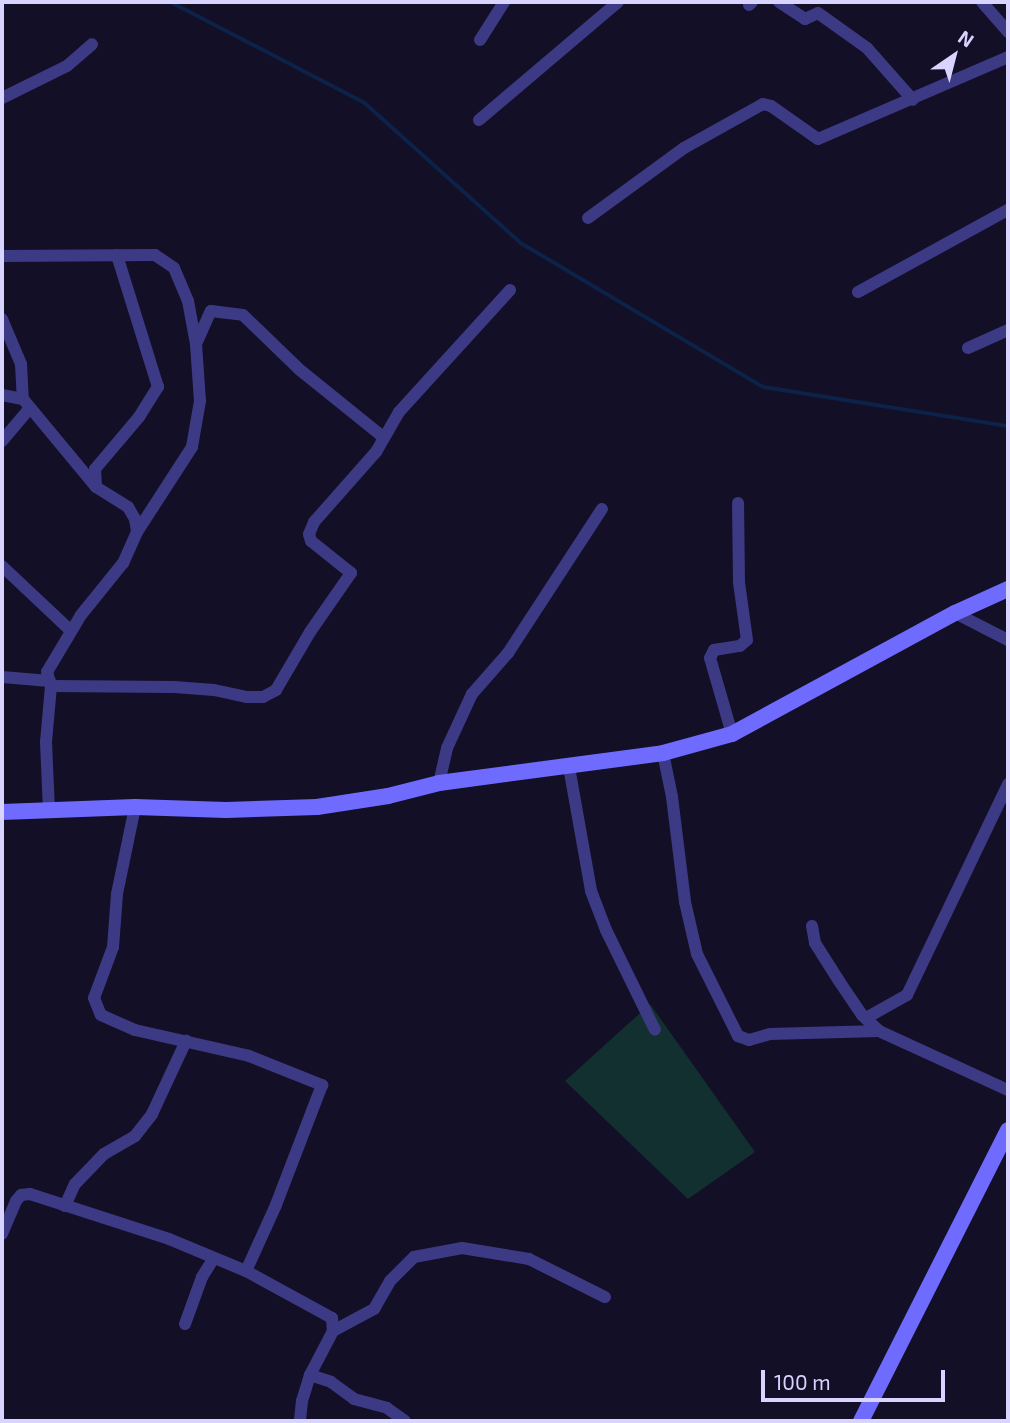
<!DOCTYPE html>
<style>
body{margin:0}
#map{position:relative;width:1010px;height:1423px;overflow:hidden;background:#130f26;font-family:"Exo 2",sans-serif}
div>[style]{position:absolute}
.green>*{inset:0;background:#12302f}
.stream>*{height:3.5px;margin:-1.75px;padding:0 1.75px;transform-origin:1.75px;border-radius:1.75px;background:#0c2248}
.street>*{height:12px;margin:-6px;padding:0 6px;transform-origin:6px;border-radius:6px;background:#3d3a85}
.secondary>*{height:16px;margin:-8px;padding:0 8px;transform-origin:8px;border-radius:8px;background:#6f6bff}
span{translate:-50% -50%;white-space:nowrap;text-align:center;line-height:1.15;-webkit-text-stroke:7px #130f26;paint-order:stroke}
.frame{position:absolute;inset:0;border:4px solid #d9d4ff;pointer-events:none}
.north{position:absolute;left:919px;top:21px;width:70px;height:70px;-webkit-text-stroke:5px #130f26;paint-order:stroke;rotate:35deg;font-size:19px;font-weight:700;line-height:28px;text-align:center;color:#d9d4ff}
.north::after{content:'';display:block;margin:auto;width:24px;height:32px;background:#d9d4ff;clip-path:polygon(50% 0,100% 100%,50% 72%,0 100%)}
.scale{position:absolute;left:761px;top:1370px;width:184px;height:32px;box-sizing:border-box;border:4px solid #d9d4ff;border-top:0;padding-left:9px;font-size:21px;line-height:24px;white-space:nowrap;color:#d9d4ff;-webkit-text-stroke:5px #130f26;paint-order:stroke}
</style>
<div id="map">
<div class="green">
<i style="clip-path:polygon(650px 1004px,755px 1152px,688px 1199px,565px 1081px)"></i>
</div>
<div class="stream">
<i style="left:171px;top:2px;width:219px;rotate:27.5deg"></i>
<i style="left:365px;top:103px;width:210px;rotate:41.9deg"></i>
<i style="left:521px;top:243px;width:282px;rotate:30.7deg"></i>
<i style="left:764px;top:387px;width:247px;rotate:9.1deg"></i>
</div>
<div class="street">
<i style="left:779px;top:2px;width:31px;rotate:33deg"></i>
<i style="left:805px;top:19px;width:14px;rotate:-25deg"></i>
<i style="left:818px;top:13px;width:60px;rotate:35.5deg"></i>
<i style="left:867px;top:48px;width:69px;rotate:48.5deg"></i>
<i style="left:982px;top:2px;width:40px;rotate:49deg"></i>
<i style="left:749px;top:5px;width:4px;rotate:-45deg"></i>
<i style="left:480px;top:40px;width:45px;rotate:-57.7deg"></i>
<i style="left:2px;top:98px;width:72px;rotate:-26.2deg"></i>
<i style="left:67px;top:66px;width:33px;rotate:-41deg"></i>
<i style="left:479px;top:120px;width:182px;rotate:-40.3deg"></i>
<i style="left:588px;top:218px;width:119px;rotate:-36.1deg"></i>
<i style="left:684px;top:148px;width:90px;rotate:-29.1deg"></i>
<i style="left:763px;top:104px;width:8px;rotate:14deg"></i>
<i style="left:771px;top:106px;width:57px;rotate:35.1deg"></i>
<i style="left:818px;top:139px;width:207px;rotate:-23.3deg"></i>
<i style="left:2px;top:256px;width:153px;rotate:-0.4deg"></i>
<i style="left:155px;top:255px;width:23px;rotate:34deg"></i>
<i style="left:174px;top:268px;width:36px;rotate:67deg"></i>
<i style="left:188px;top:301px;width:44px;rotate:79.5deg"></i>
<i style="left:196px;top:344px;width:57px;rotate:86deg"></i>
<i style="left:200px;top:401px;width:47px;rotate:99.9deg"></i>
<i style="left:192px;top:447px;width:101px;rotate:122.9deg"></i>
<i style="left:858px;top:292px;width:171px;rotate:-28.7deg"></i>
<i style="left:2px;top:319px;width:49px;rotate:67.1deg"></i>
<i style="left:21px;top:364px;width:35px;rotate:87deg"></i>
<i style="left:196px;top:344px;width:36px;rotate:-66deg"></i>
<i style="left:211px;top:311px;width:32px;rotate:7deg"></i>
<i style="left:243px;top:315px;width:79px;rotate:44deg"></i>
<i style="left:300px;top:370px;width:107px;rotate:38.9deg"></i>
<i style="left:968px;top:348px;width:44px;rotate:-24.2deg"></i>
<i style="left:2px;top:395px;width:21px;rotate:11deg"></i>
<i style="left:23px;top:399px;width:114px;rotate:50.3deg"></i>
<i style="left:96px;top:487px;width:38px;rotate:32deg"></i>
<i style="left:128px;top:507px;width:14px;rotate:60deg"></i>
<i style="left:135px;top:519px;width:13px;rotate:81deg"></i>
<i style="left:137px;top:532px;width:34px;rotate:114deg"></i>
<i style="left:123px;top:563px;width:67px;rotate:128.9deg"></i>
<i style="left:81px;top:615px;width:66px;rotate:120.8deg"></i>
<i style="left:47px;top:672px;width:15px;rotate:74deg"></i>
<i style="left:51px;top:686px;width:56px;rotate:95.1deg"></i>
<i style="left:46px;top:742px;width:69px;rotate:87.5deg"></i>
<i style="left:2px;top:441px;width:43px;rotate:-49.7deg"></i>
<i style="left:96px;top:487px;width:18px;rotate:-93deg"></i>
<i style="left:95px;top:469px;width:68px;rotate:-49.8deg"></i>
<i style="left:139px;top:417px;width:36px;rotate:-58deg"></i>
<i style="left:158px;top:387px;width:138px;rotate:-107.3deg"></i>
<i style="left:2px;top:566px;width:95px;rotate:43.3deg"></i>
<i style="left:955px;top:613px;width:59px;rotate:27deg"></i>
<i style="left:2px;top:677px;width:48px;rotate:4.8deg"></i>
<i style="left:51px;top:686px;width:123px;rotate:0.5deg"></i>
<i style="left:174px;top:687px;width:40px;rotate:4.3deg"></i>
<i style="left:214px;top:690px;width:34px;rotate:12deg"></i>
<i style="left:247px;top:697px;width:16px"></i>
<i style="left:263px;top:697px;width:15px;rotate:-28deg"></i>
<i style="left:276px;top:690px;width:67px;rotate:-59.6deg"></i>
<i style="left:310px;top:632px;width:72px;rotate:-55.2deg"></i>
<i style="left:351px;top:573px;width:51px;rotate:-141.3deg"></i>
<i style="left:311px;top:541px;width:7px;rotate:-106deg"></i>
<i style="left:309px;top:534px;width:13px;rotate:-67deg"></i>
<i style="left:314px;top:522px;width:94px;rotate:-48.5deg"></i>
<i style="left:376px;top:452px;width:46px;rotate:-60.1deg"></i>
<i style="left:399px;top:412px;width:165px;rotate:-47.7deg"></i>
<i style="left:732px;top:734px;width:79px;rotate:-106.1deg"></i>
<i style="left:710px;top:658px;width:9px;rotate:-63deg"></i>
<i style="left:714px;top:650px;width:26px;rotate:-9deg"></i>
<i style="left:740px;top:646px;width:9px;rotate:-41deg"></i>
<i style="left:747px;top:640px;width:59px;rotate:-97.9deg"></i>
<i style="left:739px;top:582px;width:79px;rotate:-90.7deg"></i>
<i style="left:663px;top:753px;width:45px;rotate:78.4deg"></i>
<i style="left:672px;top:797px;width:106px;rotate:82.9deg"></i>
<i style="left:685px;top:902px;width:53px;rotate:77deg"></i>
<i style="left:697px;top:954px;width:92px;rotate:63.4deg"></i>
<i style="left:738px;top:1036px;width:12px;rotate:20deg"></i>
<i style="left:749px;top:1040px;width:22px;rotate:-16deg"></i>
<i style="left:770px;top:1034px;width:109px;rotate:-1.6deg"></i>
<i style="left:569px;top:767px;width:126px;rotate:79.9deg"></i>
<i style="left:591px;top:891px;width:42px;rotate:69deg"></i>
<i style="left:606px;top:930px;width:111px;rotate:63.9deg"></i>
<i style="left:439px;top:783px;width:36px;rotate:-77deg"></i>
<i style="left:447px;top:748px;width:60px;rotate:-65.2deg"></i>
<i style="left:472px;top:694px;width:55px;rotate:-48.7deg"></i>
<i style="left:508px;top:653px;width:172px;rotate:-56.9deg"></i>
<i style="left:135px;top:807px;width:89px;rotate:101.7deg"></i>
<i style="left:117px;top:894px;width:53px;rotate:94.3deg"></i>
<i style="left:113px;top:947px;width:54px;rotate:110.4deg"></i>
<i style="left:94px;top:998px;width:18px;rotate:68deg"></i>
<i style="left:101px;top:1015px;width:37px;rotate:24deg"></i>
<i style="left:135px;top:1030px;width:117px;rotate:12.8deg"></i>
<i style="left:249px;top:1056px;width:79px;rotate:21.7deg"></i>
<i style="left:322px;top:1085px;width:129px;rotate:111deg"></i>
<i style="left:276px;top:1205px;width:72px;rotate:114.4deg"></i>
<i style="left:812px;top:926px;width:17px;rotate:80deg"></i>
<i style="left:815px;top:943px;width:45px;rotate:57.7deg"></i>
<i style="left:839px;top:981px;width:41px;rotate:55.9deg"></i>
<i style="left:862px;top:1015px;width:23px;rotate:43deg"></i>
<i style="left:879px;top:1031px;width:142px;rotate:24.6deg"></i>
<i style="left:866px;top:1018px;width:47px;rotate:-29.3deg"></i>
<i style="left:907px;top:995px;width:234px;rotate:-64.4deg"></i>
<i style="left:65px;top:1206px;width:24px;rotate:-66deg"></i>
<i style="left:75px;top:1184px;width:42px;rotate:-46deg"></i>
<i style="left:104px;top:1154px;width:36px;rotate:-30deg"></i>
<i style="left:135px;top:1136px;width:28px;rotate:-52deg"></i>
<i style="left:152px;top:1114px;width:81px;rotate:-65deg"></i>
<i style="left:2px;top:1234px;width:36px;rotate:-67deg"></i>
<i style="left:16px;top:1201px;width:8px;rotate:-50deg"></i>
<i style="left:21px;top:1195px;width:9px;rotate:-6deg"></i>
<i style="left:30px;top:1194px;width:146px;rotate:17.9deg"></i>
<i style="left:169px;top:1239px;width:83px;rotate:22.6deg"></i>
<i style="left:246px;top:1271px;width:98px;rotate:28.7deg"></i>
<i style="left:332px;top:1318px;width:13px;rotate:86deg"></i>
<i style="left:333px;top:1331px;width:50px;rotate:117.6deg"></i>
<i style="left:310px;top:1375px;width:27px;rotate:107deg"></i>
<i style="left:302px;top:1401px;width:20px;rotate:96deg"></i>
<i style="left:185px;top:1324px;width:50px;rotate:-70.1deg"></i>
<i style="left:202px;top:1277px;width:22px;rotate:-58deg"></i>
<i style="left:333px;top:1331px;width:47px;rotate:-28.2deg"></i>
<i style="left:374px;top:1309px;width:32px;rotate:-60deg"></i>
<i style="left:390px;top:1281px;width:34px;rotate:-45deg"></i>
<i style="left:414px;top:1257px;width:49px;rotate:-10.6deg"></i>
<i style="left:462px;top:1248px;width:68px;rotate:9.3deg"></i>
<i style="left:529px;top:1259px;width:85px;rotate:26.6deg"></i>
<i style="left:310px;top:1375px;width:22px;rotate:18deg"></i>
<i style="left:331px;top:1382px;width:29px;rotate:36deg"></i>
<i style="left:354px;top:1399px;width:34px;rotate:15deg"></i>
<i style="left:387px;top:1408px;width:22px;rotate:36deg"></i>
</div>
<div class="secondary">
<i style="left:2px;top:812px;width:133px;rotate:-2.2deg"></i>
<i style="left:135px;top:807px;width:91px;rotate:1.9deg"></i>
<i style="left:226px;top:810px;width:91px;rotate:-1.9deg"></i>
<i style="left:317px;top:807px;width:72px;rotate:-8.8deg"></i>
<i style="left:388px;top:796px;width:53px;rotate:-14.3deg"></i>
<i style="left:439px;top:783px;width:226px;rotate:-7.6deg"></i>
<i style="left:663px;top:753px;width:72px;rotate:-15.4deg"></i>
<i style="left:732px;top:734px;width:254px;rotate:-28.5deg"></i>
<i style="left:955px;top:613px;width:58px;rotate:-24.4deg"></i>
<i style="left:861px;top:1421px;width:326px;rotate:-63.2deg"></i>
</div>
<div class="frame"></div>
<div class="north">N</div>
<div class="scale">100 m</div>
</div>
